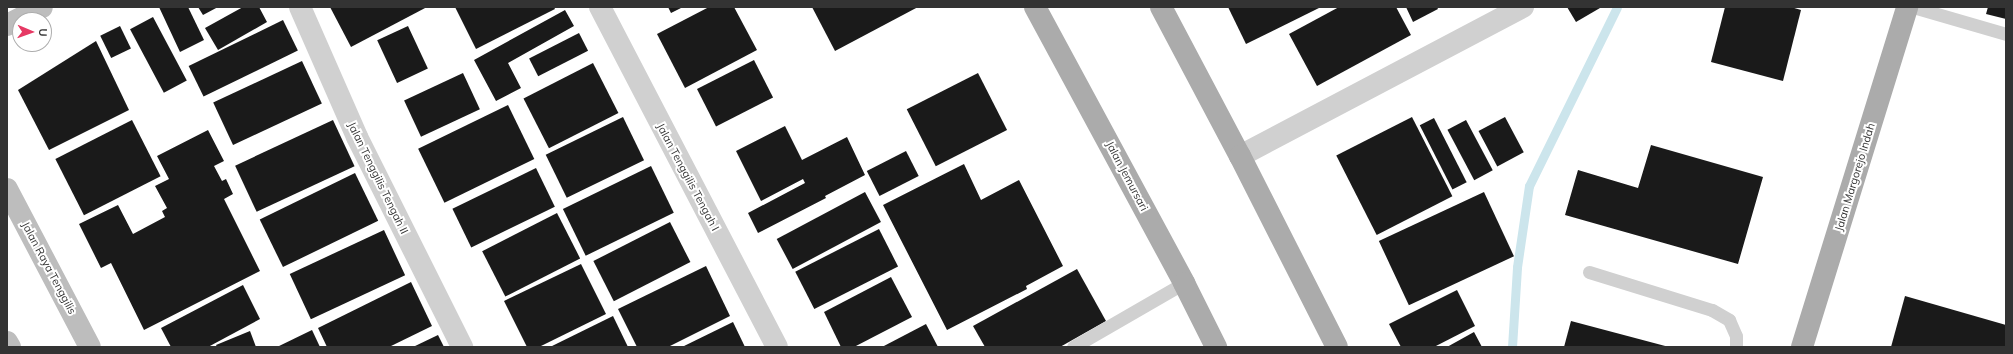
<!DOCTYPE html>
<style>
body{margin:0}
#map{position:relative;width:2013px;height:354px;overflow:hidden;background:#fff;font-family:Mulish,sans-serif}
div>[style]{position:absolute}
.stream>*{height:9px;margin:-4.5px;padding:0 4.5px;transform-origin:4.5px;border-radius:4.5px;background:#cce5ec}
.building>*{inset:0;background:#1a1a1a;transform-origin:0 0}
.lane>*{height:13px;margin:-6.5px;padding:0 6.5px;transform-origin:6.5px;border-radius:6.5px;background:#d0d0d0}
.street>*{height:22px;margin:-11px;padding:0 11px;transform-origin:11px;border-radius:11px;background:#d0d0d0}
.secondary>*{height:22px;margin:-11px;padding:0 11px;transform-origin:11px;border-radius:11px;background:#bdbdbd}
.primary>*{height:22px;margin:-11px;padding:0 11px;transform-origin:11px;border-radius:11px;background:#ababab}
span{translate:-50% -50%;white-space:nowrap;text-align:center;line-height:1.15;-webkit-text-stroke:4px #fff;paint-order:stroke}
.street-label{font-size:11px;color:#333}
.frame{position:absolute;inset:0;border:8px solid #333;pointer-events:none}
.north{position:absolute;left:12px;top:12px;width:40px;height:40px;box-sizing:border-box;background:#fff;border:1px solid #adadad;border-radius:50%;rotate:92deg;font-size:11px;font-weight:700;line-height:16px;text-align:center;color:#333}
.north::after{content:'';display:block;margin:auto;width:14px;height:18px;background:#e63964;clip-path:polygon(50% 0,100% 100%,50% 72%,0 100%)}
</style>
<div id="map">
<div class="stream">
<i style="left:1512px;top:347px;width:80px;rotate:-86.4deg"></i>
<i style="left:1517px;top:267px;width:82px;rotate:-81.6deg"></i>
<i style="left:1529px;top:186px;width:199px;rotate:-63.8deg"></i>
</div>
<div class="building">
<i style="clip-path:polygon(159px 7px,188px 7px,204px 40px,180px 52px)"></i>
<i style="clip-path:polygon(198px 7px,218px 7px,203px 15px)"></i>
<i style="clip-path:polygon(243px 7px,259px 7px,267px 22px,218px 50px,205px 28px)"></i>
<i style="clip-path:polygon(330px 7px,427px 7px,351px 47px)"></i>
<i style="clip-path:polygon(455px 7px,554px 7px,555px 9px,476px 49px)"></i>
<i style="clip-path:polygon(668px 7px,683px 7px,671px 13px)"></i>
<i style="clip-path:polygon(709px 7px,734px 7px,757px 50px,685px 88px,657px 34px)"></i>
<i style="clip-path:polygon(812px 7px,918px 7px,835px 51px)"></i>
<i style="clip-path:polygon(1228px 7px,1321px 7px,1246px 44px)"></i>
<i style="clip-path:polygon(1339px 7px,1396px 7px,1411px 35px,1317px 86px,1289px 34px)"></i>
<i style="clip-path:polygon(1406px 7px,1437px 7px,1438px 9px,1413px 22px)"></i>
<i style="clip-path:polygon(1567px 7px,1599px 7px,1600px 8px,1576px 22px)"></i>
<i style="clip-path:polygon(1725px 7px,1791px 7px,1801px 10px,1783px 81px,1711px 62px)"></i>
<i style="clip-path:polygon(1988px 7px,2006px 7px,2006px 19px,1986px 14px)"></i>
<i style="clip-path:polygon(565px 10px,574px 26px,508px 63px,521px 88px,496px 101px,474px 60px)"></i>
<i style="left:153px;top:17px;width:72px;height:26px;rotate:62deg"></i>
<i style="left:283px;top:20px;width:34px;height:105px;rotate:64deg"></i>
<i style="left:120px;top:26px;width:25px;height:22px;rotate:64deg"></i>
<i style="left:408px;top:26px;width:47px;height:34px;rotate:65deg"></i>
<i style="left:579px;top:33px;width:20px;height:56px;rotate:63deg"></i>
<i style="clip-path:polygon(96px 41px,129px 110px,49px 150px,18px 90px)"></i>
<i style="left:754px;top:60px;width:42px;height:64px;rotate:63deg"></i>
<i style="left:302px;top:61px;width:47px;height:98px;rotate:65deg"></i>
<i style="left:593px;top:63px;width:56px;height:78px;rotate:63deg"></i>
<i style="left:463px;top:73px;width:40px;height:65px;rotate:65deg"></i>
<i style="left:978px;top:73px;width:64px;height:80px;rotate:63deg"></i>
<i style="left:508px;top:105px;width:60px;height:100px;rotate:64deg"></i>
<i style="left:623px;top:117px;width:48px;height:86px;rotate:64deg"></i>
<i style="left:1412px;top:117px;width:89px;height:85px;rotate:63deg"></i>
<i style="left:1505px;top:117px;width:40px;height:30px;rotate:62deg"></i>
<i style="left:1434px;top:118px;width:72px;height:16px;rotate:63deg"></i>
<i style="left:132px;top:120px;width:63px;height:86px;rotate:63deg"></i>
<i style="left:333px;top:120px;width:51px;height:108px;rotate:65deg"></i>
<i style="left:1466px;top:120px;width:57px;height:21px;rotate:62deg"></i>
<i style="clip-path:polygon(785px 126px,802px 160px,847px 137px,865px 175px,825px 196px,826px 198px,758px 233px,748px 213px,805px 183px,803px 179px,761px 201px,736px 151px)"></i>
<i style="clip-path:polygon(208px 130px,224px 161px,214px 166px,222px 181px,226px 179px,233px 194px,224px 199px,260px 271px,144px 330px,111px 263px,101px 268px,79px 224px,118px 205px,133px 234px,165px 217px,162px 211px,167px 208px,155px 186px,169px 179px,157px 156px)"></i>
<i style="clip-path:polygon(1651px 145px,1763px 177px,1738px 264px,1565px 215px,1578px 170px,1638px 188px)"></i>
<i style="left:906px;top:151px;width:28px;height:44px;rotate:63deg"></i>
<i style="clip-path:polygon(964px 164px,981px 200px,1019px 180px,1063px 266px,1026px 286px,1027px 289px,947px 330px,883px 205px)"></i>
<i style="left:651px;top:166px;width:52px;height:98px;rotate:64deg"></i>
<i style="left:536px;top:168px;width:43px;height:93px;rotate:64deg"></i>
<i style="left:355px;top:173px;width:53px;height:106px;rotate:64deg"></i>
<i style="left:865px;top:192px;width:34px;height:100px;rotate:62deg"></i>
<i style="left:1484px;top:192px;width:71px;height:116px;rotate:65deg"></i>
<i style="left:557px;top:213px;width:51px;height:84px;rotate:63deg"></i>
<i style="left:670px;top:222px;width:45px;height:86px;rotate:63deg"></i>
<i style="left:879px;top:229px;width:42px;height:94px;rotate:63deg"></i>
<i style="left:384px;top:230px;width:50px;height:104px;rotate:65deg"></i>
<i style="clip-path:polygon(581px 264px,606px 314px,539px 347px,527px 347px,504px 301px)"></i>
<i style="clip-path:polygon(706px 266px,730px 316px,668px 347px,637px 347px,618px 309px)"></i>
<i style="clip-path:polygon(1077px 269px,1106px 321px,1060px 347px,985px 347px,973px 326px)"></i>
<i style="clip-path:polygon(891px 277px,912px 317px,854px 347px,841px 347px,824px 312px)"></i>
<i style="clip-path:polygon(411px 282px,432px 326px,389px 347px,327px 347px,318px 328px)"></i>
<i style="clip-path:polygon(243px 285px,260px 319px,208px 347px,171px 347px,161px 328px)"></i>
<i style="clip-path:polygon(1457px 290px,1475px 326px,1434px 347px,1401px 347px,1389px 324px)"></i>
<i style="clip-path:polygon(1905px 296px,2006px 325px,2006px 347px,1891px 347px)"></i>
<i style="clip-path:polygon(613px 316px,628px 347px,550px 347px)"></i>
<i style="clip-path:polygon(1571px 321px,1669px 347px,1564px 347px)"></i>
<i style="clip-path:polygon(733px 322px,745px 347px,682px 347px)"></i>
<i style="clip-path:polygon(926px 324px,938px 347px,882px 347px)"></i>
<i style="clip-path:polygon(312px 330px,320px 347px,277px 347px)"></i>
<i style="clip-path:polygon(250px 331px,256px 347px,217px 347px,216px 345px)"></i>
<i style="clip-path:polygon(1474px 332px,1482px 347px,1447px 347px)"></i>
<i style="clip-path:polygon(438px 335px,444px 347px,413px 347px)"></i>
</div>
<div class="lane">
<i style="left:1913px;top:7px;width:97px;rotate:16.2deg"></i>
<i style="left:1589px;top:272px;width:129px;rotate:17.2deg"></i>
<i style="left:1712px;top:310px;width:20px;rotate:30deg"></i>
<i style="left:1729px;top:320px;width:17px;rotate:66deg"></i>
<i style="left:1736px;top:336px;width:11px;rotate:90deg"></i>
<i style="left:1073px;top:347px;width:128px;rotate:-30deg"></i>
</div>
<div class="street">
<i style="left:300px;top:7px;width:142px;rotate:66.3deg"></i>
<i style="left:357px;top:137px;width:235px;rotate:63.4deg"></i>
<i style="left:600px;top:7px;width:383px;rotate:62.5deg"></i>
<i style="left:1240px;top:156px;width:320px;rotate:-27.8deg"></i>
</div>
<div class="secondary">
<i style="left:7px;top:25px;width:39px;rotate:-27deg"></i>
<i style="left:7px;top:189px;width:178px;rotate:62.3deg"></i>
<i style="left:7px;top:342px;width:6px;rotate:59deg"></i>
</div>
<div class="primary">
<i style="left:1035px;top:7px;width:314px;rotate:61.6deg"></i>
<i style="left:1184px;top:283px;width:72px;rotate:63.4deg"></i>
<i style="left:1161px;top:7px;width:169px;rotate:62.1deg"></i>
<i style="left:1240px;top:156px;width:214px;rotate:63.1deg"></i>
<i style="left:1802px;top:347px;width:356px;rotate:-72.8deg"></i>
</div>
<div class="street-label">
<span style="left:1127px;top:176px;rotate:62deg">Jalan Jemursari</span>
<span style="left:688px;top:177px;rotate:62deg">Jalan Tenggilis Tengah I</span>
<span style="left:1855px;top:177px;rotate:-73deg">Jalan Margorejo Indah</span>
<span style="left:378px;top:178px;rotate:64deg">Jalan Tenggilis Tengah II</span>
<span style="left:49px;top:268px;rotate:62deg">Jalan Raya Tenggilis</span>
</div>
<div class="frame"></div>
<div class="north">U</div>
</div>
